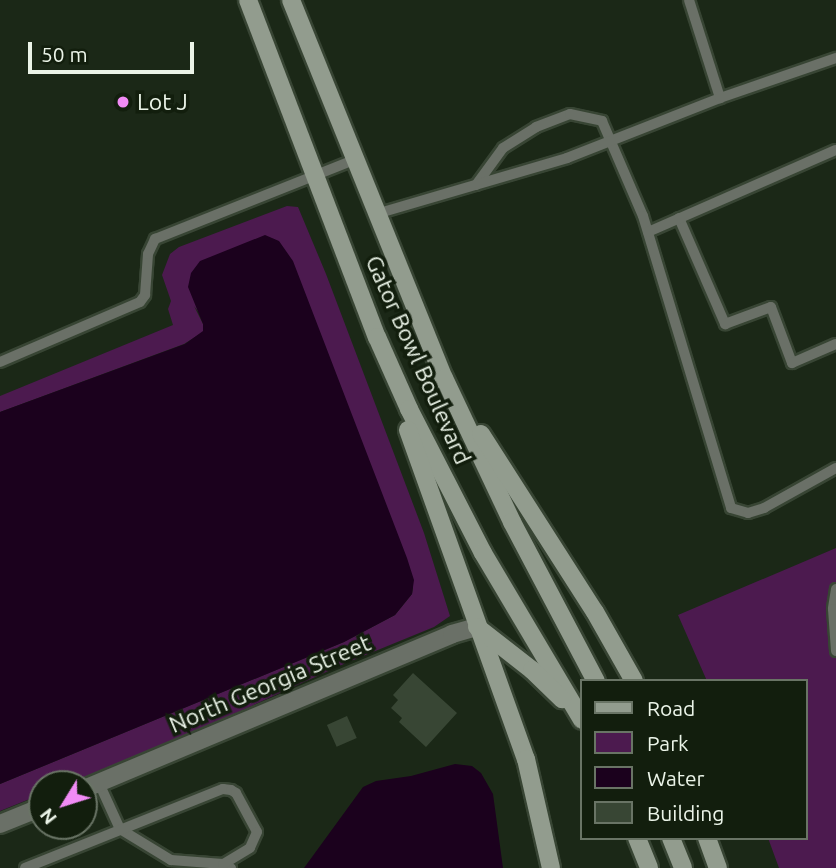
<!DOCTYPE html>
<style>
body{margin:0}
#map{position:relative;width:836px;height:868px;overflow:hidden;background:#1b2817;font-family:Ubuntu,sans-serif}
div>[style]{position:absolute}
.green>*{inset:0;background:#4c1a4f}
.water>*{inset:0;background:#1b011d}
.building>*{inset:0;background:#384634;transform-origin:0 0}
.roads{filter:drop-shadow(2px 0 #384534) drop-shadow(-2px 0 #384534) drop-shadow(0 2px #384534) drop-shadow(0 -2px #384534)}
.service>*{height:10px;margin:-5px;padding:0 5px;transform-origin:5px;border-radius:5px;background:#6a7067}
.minor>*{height:18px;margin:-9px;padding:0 9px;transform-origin:9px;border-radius:9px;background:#6a7067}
.secondary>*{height:18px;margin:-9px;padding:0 9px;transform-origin:9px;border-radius:9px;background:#929c8e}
.dots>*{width:19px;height:19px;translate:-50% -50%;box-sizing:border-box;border:4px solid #121e0d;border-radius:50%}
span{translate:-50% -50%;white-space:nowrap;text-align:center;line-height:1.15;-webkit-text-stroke:7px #121e0d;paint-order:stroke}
.poi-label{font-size:23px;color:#ebf4e8}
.left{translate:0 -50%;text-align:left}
.street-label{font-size:23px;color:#ebf4e8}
.legend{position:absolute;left:580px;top:679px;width:228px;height:161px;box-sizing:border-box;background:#121e0d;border:2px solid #697465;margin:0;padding:9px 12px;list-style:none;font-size:21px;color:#ebf4e8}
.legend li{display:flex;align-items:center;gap:14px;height:35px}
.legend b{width:35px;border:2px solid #697465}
.north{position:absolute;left:28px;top:770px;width:70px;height:70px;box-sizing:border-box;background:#121e0d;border:2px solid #697465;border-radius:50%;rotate:232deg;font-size:19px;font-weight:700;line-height:28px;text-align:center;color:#ebf4e8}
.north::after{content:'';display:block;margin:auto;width:24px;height:32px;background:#f18bf5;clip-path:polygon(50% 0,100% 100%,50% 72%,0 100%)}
.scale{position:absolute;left:28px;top:42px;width:166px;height:32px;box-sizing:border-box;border:4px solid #ebf4e8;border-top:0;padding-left:9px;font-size:21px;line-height:24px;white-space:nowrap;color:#ebf4e8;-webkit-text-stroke:5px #121e0d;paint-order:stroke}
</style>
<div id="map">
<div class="green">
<i style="clip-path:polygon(287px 206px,298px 207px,326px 274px,424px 533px,450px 616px,434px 627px,346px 663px,179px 739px,67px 784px,42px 784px,42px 794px,0 811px,0 784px,344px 642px,395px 615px,412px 594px,413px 588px,194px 306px,203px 324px,203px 332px,184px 344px,0 412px,0 396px,173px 325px,168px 309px,171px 301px,162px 275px,170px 254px,179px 247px)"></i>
<i style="clip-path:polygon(836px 548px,836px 868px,779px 868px,768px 838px,806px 838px,806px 681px,707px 681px,678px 615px)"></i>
</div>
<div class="water">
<i style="clip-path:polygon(265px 235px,279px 241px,293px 261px,407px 558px,414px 580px,412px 594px,395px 615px,344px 642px,0 784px,0 412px,185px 344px,203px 331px,203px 324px,188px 287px,191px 273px,200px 261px)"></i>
<i style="clip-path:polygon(455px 764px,472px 766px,481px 773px,493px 794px,503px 868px,304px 868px,363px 787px,376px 781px,411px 776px)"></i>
</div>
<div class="building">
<i style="clip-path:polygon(413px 673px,457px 713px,426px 747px,399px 722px,402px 718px,391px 708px,398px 700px,393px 695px)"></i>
<i style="left:347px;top:716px;width:24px;height:22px;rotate:66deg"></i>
</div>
<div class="roads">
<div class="service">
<i style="left:689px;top:0;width:103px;rotate:72.4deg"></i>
<i style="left:476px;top:185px;width:46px;rotate:-53.9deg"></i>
<i style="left:503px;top:148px;width:39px;rotate:-32deg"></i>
<i style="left:536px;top:127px;width:36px;rotate:-21deg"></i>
<i style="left:570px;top:114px;width:33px;rotate:12deg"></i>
<i style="left:602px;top:121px;width:103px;rotate:66.7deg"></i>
<i style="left:643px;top:216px;width:305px;rotate:73.2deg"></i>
<i style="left:731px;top:508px;width:18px;rotate:16deg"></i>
<i style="left:748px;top:513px;width:17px;rotate:-17deg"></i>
<i style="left:764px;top:508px;width:82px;rotate:-29.1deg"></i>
<i style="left:376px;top:214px;width:199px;rotate:-16.3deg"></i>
<i style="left:567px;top:158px;width:164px;rotate:-21.4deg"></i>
<i style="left:720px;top:98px;width:123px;rotate:-19deg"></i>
<i style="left:679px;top:218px;width:116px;rotate:66.5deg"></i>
<i style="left:725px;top:324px;width:49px;rotate:-20.3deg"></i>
<i style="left:771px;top:307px;width:60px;rotate:69.4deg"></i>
<i style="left:792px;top:363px;width:48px;rotate:-23.4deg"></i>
<i style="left:648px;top:232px;width:205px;rotate:-23.6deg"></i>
<i style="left:0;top:362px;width:152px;rotate:-23.2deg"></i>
<i style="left:140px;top:302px;width:9px;rotate:-54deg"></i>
<i style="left:145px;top:295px;width:41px;rotate:-85.8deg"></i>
<i style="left:148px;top:254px;width:17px;rotate:-65deg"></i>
<i style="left:155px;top:239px;width:214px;rotate:-21.7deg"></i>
<i style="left:836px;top:589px;width:20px;rotate:99deg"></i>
<i style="left:833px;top:609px;width:42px;rotate:85.9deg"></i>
<i style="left:99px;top:783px;width:51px;rotate:65.5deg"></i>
<i style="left:120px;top:829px;width:60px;rotate:31.3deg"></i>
<i style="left:171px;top:860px;width:52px;rotate:4.4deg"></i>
<i style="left:223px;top:864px;width:9px;rotate:27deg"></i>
<i style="left:25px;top:868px;width:213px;rotate:-21.8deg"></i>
<i style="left:223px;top:789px;width:8px;rotate:7deg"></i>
<i style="left:231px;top:790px;width:6px;rotate:31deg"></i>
<i style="left:236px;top:793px;width:44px;rotate:61.7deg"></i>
<i style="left:257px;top:832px;width:17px;rotate:114deg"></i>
<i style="left:250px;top:848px;width:31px;rotate:149deg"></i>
</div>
<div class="minor">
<i style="left:84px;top:789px;width:399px;rotate:-22.8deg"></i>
<i style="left:452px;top:634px;width:26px;rotate:-16deg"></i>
<i style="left:0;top:824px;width:45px;rotate:-22deg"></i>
</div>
<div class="secondary">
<i style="left:248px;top:0;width:361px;rotate:69.1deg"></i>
<i style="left:377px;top:337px;width:79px;rotate:66deg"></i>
<i style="left:409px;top:409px;width:162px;rotate:62.8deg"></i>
<i style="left:483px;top:553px;width:194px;rotate:59.3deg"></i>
<i style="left:291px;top:0;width:408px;rotate:68deg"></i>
<i style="left:444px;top:378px;width:159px;rotate:64.7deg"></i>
<i style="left:512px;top:522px;width:180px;rotate:62.2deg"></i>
<i style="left:408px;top:430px;width:350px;rotate:70.3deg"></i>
<i style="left:526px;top:759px;width:112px;rotate:77.1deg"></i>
<i style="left:481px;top:434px;width:211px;rotate:57.4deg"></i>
<i style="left:595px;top:612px;width:79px;rotate:60.5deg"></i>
<i style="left:477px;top:627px;width:70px;rotate:38deg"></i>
<i style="left:532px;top:670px;width:42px;rotate:44deg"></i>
<i style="left:637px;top:838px;width:32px;rotate:68deg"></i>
<i style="left:671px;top:838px;width:32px;rotate:68deg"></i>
<i style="left:707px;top:838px;width:32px;rotate:70deg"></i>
</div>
</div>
<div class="dots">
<i style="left:123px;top:102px;background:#f18bf5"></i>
</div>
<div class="poi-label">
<span class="left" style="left:137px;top:102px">Lot J</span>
</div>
<div class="street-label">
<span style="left:418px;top:360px;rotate:66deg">Gator Bowl Boulevard</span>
<span style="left:270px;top:684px;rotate:-23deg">North Georgia Street</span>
</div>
<ul class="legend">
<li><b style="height:9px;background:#929c8e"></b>Road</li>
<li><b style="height:19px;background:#4c1a4f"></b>Park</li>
<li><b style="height:19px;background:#1b011d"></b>Water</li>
<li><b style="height:19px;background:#384634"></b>Building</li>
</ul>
<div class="north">N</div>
<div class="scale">50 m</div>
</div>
